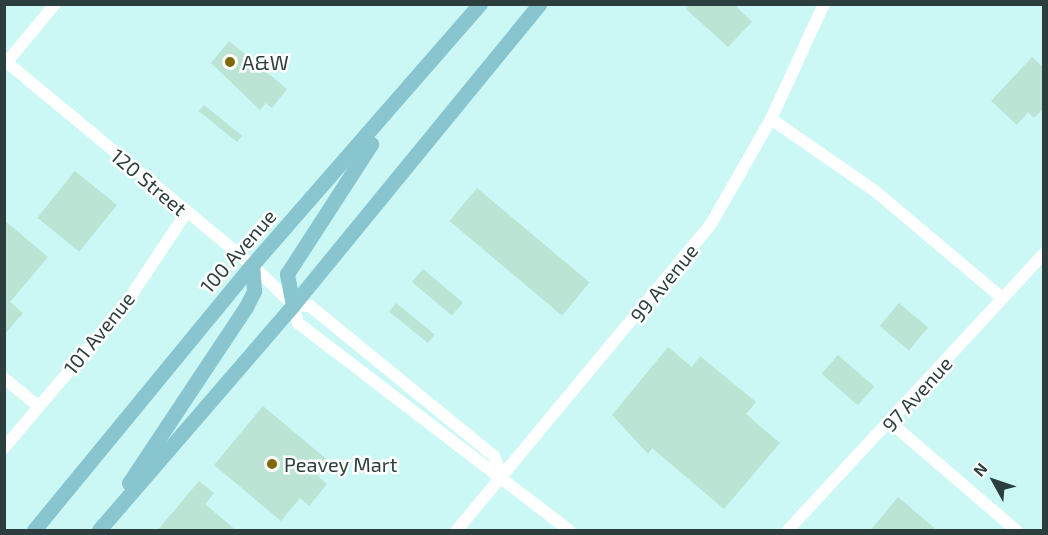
<!DOCTYPE html>
<style>
body{margin:0}
#map{position:relative;width:1048px;height:535px;overflow:hidden;background:#cbf8f5;font-family:"Exo 2",sans-serif}
div>[style]{position:absolute}
.building>*{inset:0;background:#bbe4d5;transform-origin:0 0}
.minor>*{height:12px;margin:-6px;padding:0 6px;transform-origin:6px;border-radius:6px;background:#fff}
.major>*{height:15px;margin:-7.5px;padding:0 7.5px;transform-origin:7.5px;border-radius:7.5px;background:#89c5cf}
.dots>*{width:16px;height:16px;translate:-50% -50%;box-sizing:border-box;border:3px solid #fff;border-radius:50%}
span{translate:-50% -50%;white-space:nowrap;text-align:center;line-height:1.15;-webkit-text-stroke:5px #fff;paint-order:stroke}
.poi-label{font-size:20px;color:#2c3f3e}
.left{translate:0 -50%;text-align:left}
.street-label{font-size:20px;color:#2c3f3e}
.frame{position:absolute;inset:0;border:6px solid #2c3f3e;pointer-events:none}
.north{position:absolute;left:964px;top:451px;width:60px;height:60px;-webkit-text-stroke:4px #fff;paint-order:stroke;rotate:310deg;font-size:16px;font-weight:700;line-height:24px;text-align:center;color:#2c3f3e}
.north::after{content:'';display:block;margin:auto;width:21px;height:27px;background:#2c3f3e;clip-path:polygon(50% 0,100% 100%,50% 72%,0 100%)}
</style>
<div id="map">
<div class="building">
<i style="clip-path:polygon(690px 4px,734px 4px,752px 22px,728px 47px,686px 9px)"></i>
<i style="clip-path:polygon(229px 41px,287px 89px,272px 108px,266px 103px,260px 110px,211px 63px)"></i>
<i style="clip-path:polygon(1032px 57px,1044px 68px,1044px 108px,1034px 118px,1028px 112px,1017px 125px,991px 101px)"></i>
<i style="left:204px;top:105px;width:49px;height:8px;rotate:39deg"></i>
<i style="left:75px;top:171px;width:54px;height:60px;rotate:39deg"></i>
<i style="left:477px;top:188px;width:147px;height:43px;rotate:40deg"></i>
<i style="clip-path:polygon(4px 220px,48px 257px,10px 302px,23px 313px,4px 335px)"></i>
<i style="left:423px;top:269px;width:52px;height:17px;rotate:40deg"></i>
<i style="left:396px;top:303px;width:50px;height:11px;rotate:39deg"></i>
<i style="left:899px;top:303px;width:38px;height:30px;rotate:40deg"></i>
<i style="clip-path:polygon(668px 347px,692px 367px,700px 356px,756px 402px,746px 414px,780px 443px,724px 509px,652px 448px,648px 454px,612px 415px)"></i>
<i style="left:838px;top:355px;width:48px;height:25px;rotate:41deg"></i>
<i style="clip-path:polygon(263px 406px,330px 462px,318px 476px,327px 484px,309px 506px,300px 498px,281px 521px,214px 465px)"></i>
<i style="clip-path:polygon(199px 481px,214px 493px,205px 504px,237px 531px,157px 531px)"></i>
<i style="clip-path:polygon(898px 497px,938px 531px,870px 531px)"></i>
</div>
<div class="minor">
<i style="left:4px;top:60px;width:322px;rotate:39.6deg"></i>
<i style="left:252px;top:265px;width:57px;rotate:44.3deg"></i>
<i style="left:293px;top:305px;width:19px;rotate:74deg"></i>
<i style="left:298px;top:323px;width:341px;rotate:37.4deg"></i>
<i style="left:7px;top:62px;width:75px;rotate:-50.4deg"></i>
<i style="left:771px;top:119px;width:126px;rotate:34.7deg"></i>
<i style="left:875px;top:191px;width:166px;rotate:40.1deg"></i>
<i style="left:293px;top:305px;width:17px;rotate:3deg"></i>
<i style="left:310px;top:306px;width:237px;rotate:39.2deg"></i>
<i style="left:494px;top:456px;width:22px;rotate:68deg"></i>
<i style="left:4px;top:378px;width:45px;rotate:39.6deg"></i>
<i style="left:891px;top:423px;width:165px;rotate:40.6deg"></i>
<i style="left:4px;top:448px;width:187px;rotate:-49.8deg"></i>
<i style="left:125px;top:305px;width:110px;rotate:-56.5deg"></i>
<i style="left:457px;top:530px;width:398px;rotate:-50.3deg"></i>
<i style="left:711px;top:224px;width:121px;rotate:-60.3deg"></i>
<i style="left:771px;top:119px;width:127px;rotate:-65.3deg"></i>
<i style="left:788px;top:530px;width:376px;rotate:-47.2deg"></i>
</div>
<div class="major">
<i style="left:293px;top:305px;width:32px;rotate:-101deg"></i>
<i style="left:287px;top:274px;width:155px;rotate:-57.1deg"></i>
<i style="left:129px;top:483px;width:211px;rotate:-56.4deg"></i>
<i style="left:246px;top:307px;width:18px;rotate:-63deg"></i>
<i style="left:254px;top:291px;width:26px;rotate:-94deg"></i>
<i style="left:34px;top:530px;width:343px;rotate:-50.6deg"></i>
<i style="left:252px;top:265px;width:347px;rotate:-48.9deg"></i>
<i style="left:99px;top:530px;width:297px;rotate:-49.2deg"></i>
<i style="left:293px;top:305px;width:389px;rotate:-50.7deg"></i>
</div>
<div class="dots">
<i style="left:230px;top:62px;background:#7f6800"></i>
<i style="left:272px;top:464px;background:#7f6800"></i>
</div>
<div class="poi-label">
<span class="left" style="left:242px;top:62px">A&amp;W</span>
<span class="left" style="left:284px;top:464px">Peavey Mart</span>
</div>
<div class="street-label">
<span style="left:149px;top:182px;rotate:40deg">120 Street</span>
<span style="left:238px;top:251px;rotate:-49deg">100 Avenue</span>
<span style="left:664px;top:283px;rotate:-51deg">99 Avenue</span>
<span style="left:99px;top:333px;rotate:-51deg">101 Avenue</span>
<span style="left:917px;top:394px;rotate:-48deg">97 Avenue</span>
</div>
<div class="frame"></div>
<div class="north">N</div>
</div>
